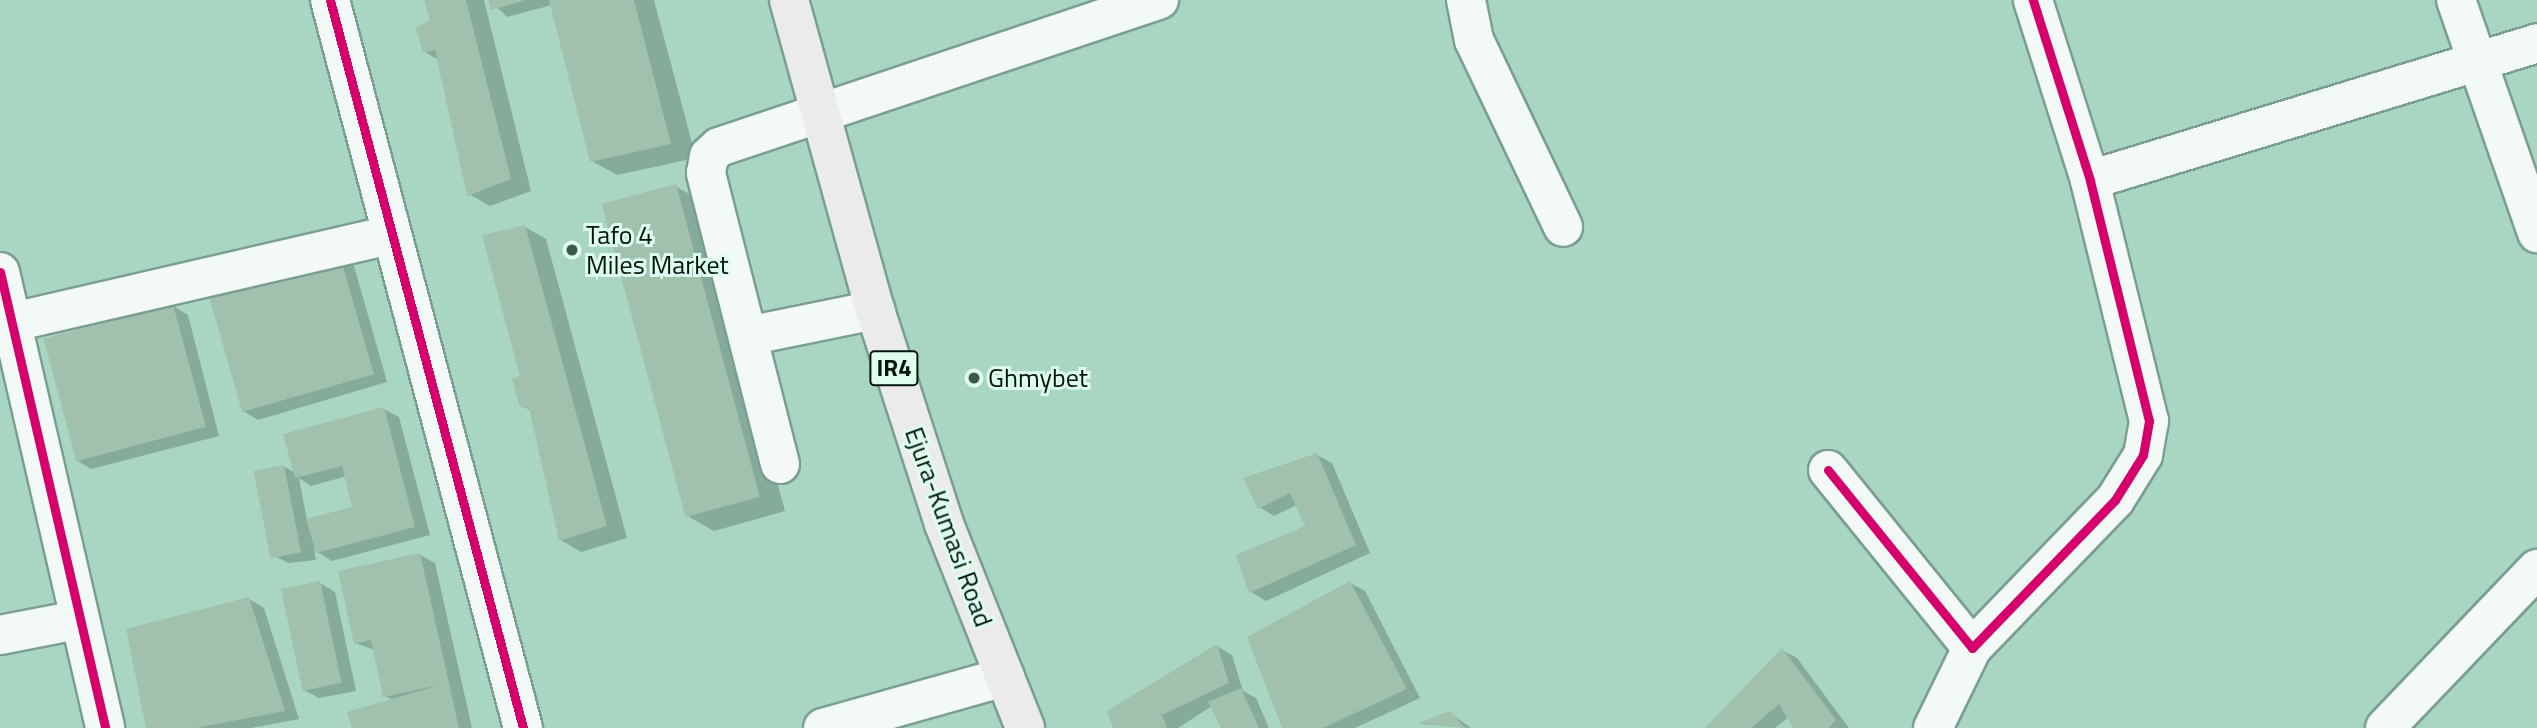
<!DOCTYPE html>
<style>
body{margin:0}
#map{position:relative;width:2537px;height:728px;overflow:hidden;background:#a8d6c2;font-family:"Titillium Web",sans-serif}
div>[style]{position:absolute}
.shadow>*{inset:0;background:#0003}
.building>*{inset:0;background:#a1c0ad;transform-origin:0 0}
.roads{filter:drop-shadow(2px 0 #7a9f90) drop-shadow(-2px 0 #7a9f90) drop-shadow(0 2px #7a9f90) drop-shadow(0 -2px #7a9f90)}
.minor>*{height:38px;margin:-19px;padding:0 19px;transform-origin:19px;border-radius:19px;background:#f2f9f6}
.major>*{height:38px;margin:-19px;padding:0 19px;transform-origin:19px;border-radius:19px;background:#ecebec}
.cycleway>*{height:9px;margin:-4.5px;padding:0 4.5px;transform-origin:4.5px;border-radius:4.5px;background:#d6006c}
.dots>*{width:19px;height:19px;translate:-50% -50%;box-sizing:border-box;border:4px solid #defeef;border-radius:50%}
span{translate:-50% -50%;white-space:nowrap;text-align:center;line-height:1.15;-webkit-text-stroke:6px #defeef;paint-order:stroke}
.shield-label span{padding:2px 5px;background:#defeef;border:2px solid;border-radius:5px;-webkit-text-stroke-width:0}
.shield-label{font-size:24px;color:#00150b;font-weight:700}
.poi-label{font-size:26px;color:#00150b}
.left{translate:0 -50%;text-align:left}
.street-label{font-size:26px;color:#00150b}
</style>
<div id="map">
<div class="shadow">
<i style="clip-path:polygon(426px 0,484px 0,531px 191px,490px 206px,469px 194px,440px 61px,425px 52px,432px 21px)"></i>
<i style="clip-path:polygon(490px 0,654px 0,696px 158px,617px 175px,592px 161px,552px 5px,507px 17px)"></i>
<i style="clip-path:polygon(675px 186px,700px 200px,785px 511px,714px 531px,689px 517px)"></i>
<i style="clip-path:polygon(525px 227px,546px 239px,627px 538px,581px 552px,561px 540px,532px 411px,522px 406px)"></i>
<i style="clip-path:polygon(339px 258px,354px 266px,387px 382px,258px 420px,243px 411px)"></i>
<i style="clip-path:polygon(173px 306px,188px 315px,219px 436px,91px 469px,76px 460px)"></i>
<i style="clip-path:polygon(evenodd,384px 409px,399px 417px,430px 535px,332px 561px,314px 550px,316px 560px,288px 563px,273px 555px,283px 466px,296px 473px,384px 409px,347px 476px,354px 508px,307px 520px,299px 478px,311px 486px,347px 476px)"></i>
<i style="clip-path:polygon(1317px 455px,1332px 463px,1370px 553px,1266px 601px,1251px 592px,1307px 527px,1297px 505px,1274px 516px,1259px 507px)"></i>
<i style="clip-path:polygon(420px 555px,435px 563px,472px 728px,354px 728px,393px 700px,385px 696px,375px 650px,355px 643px)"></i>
<i style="clip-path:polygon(320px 583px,335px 592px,356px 691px,319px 698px,304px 690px)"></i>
<i style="clip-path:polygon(1350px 583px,1365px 591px,1420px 698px,1355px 728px,1284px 728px)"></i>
<i style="clip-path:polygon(249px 599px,264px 608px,299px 719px,251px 728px,148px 728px)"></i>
<i style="clip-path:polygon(1217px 646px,1232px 655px,1243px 691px,1256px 698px,1269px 728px,1223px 728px,1212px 706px,1178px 728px,1114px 728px)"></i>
<i style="clip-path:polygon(1782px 650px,1797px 658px,1849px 728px,1795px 728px,1789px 717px,1775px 728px,1708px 728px)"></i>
<i style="clip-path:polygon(1450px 713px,1471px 728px,1422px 724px)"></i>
</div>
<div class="building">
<i style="clip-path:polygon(424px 0,466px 0,511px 179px,467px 196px,435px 50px,423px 53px,416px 28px,430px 20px)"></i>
<i style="clip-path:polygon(488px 0,523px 0,523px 1px,491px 10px)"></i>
<i style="clip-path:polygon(549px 0,634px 0,671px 144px,590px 162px)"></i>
<i style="left:676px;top:184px;width:324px;height:77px;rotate:75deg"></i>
<i style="clip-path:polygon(525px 225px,607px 526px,559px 541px,529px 408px,520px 407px,512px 379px,520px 376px,482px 235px)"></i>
<i style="left:340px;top:256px;width:123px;height:137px;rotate:74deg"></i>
<i style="left:173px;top:304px;width:127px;height:134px;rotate:75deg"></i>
<i style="clip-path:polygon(384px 407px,415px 527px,316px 553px,306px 519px,352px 507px,342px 466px,295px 478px,283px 434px)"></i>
<i style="clip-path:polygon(1317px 453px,1356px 545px,1249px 593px,1236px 555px,1305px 526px,1290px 493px,1258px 509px,1243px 478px)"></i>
<i style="left:284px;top:465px;width:89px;height:31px;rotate:79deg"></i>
<i style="clip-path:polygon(420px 553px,459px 728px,352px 728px,347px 712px,440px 685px,383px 697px,371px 640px,354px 644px,338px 571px)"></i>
<i style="left:320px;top:581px;width:104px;height:40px;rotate:78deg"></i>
<i style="clip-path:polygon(1350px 581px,1407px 689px,1323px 728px,1282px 728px,1247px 637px)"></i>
<i style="clip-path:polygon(249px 597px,285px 711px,196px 728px,146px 728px,126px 629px)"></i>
<i style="clip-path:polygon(1217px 644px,1229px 683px,1162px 715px,1167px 728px,1113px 728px,1107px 711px)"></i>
<i style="clip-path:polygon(1782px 648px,1836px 720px,1829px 728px,1793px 728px,1779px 704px,1751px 728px,1705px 728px)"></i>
<i style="clip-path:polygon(1241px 688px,1259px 728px,1221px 728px,1208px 702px)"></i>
<i style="clip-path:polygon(1450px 711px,1465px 728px,1419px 723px)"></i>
</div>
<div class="roads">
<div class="minor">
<i style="left:330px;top:0;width:753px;rotate:75.15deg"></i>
<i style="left:1466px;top:0;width:41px;rotate:78.7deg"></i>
<i style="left:1474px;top:40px;width:207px;rotate:64.5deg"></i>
<i style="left:2456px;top:0;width:247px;rotate:70.8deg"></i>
<i style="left:2090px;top:180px;width:468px;rotate:-17deg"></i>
<i style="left:0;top:272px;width:468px;rotate:77deg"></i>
<i style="left:0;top:325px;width:399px;rotate:-13deg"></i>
<i style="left:752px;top:335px;width:126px;rotate:-11.5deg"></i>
<i style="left:780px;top:464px;width:300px;rotate:-104.3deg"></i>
<i style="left:706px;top:173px;width:17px;rotate:-80deg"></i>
<i style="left:709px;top:156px;width:13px;rotate:-42deg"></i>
<i style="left:719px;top:147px;width:464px;rotate:-18.5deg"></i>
<i style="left:1828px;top:470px;width:229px;rotate:51deg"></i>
<i style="left:1972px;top:648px;width:206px;rotate:-46deg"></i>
<i style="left:2115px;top:500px;width:53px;rotate:-58.1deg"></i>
<i style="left:2143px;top:455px;width:35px;rotate:-80deg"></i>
<i style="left:2149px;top:421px;width:248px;rotate:-103.8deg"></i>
<i style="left:2090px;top:180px;width:189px;rotate:-107.6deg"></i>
<i style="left:0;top:635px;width:78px;rotate:-11deg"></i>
<i style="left:823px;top:728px;width:189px;rotate:-15.7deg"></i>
<i style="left:1933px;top:728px;width:89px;rotate:-64deg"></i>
<i style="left:2385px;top:728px;width:220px;rotate:-46.3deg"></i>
</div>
<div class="major">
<i style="left:789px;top:0;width:322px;rotate:74.5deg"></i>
<i style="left:875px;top:310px;width:225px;rotate:72.1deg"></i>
<i style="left:944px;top:524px;width:219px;rotate:68.3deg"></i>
</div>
</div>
<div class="cycleway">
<i style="left:330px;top:0;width:753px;rotate:75.15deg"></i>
<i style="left:0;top:272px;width:468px;rotate:77deg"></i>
<i style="left:1828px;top:470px;width:229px;rotate:51deg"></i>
<i style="left:1972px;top:648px;width:206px;rotate:-46deg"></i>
<i style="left:2115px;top:500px;width:53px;rotate:-58.1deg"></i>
<i style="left:2143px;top:455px;width:35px;rotate:-80deg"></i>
<i style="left:2149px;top:421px;width:248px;rotate:-103.8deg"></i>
<i style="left:2090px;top:180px;width:189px;rotate:-107.6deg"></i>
</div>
<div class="dots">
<i style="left:572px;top:250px;background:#3b594b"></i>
<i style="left:974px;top:378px;background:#3b594b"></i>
</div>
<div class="shield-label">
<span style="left:894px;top:368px">IR4</span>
</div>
<div class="poi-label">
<span class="left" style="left:586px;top:250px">Tafo 4<br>Miles Market</span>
<span class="left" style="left:988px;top:378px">Ghmybet</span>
</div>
<div class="street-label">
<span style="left:949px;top:527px;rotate:70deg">Ejura-Kumasi Road</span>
</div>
</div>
